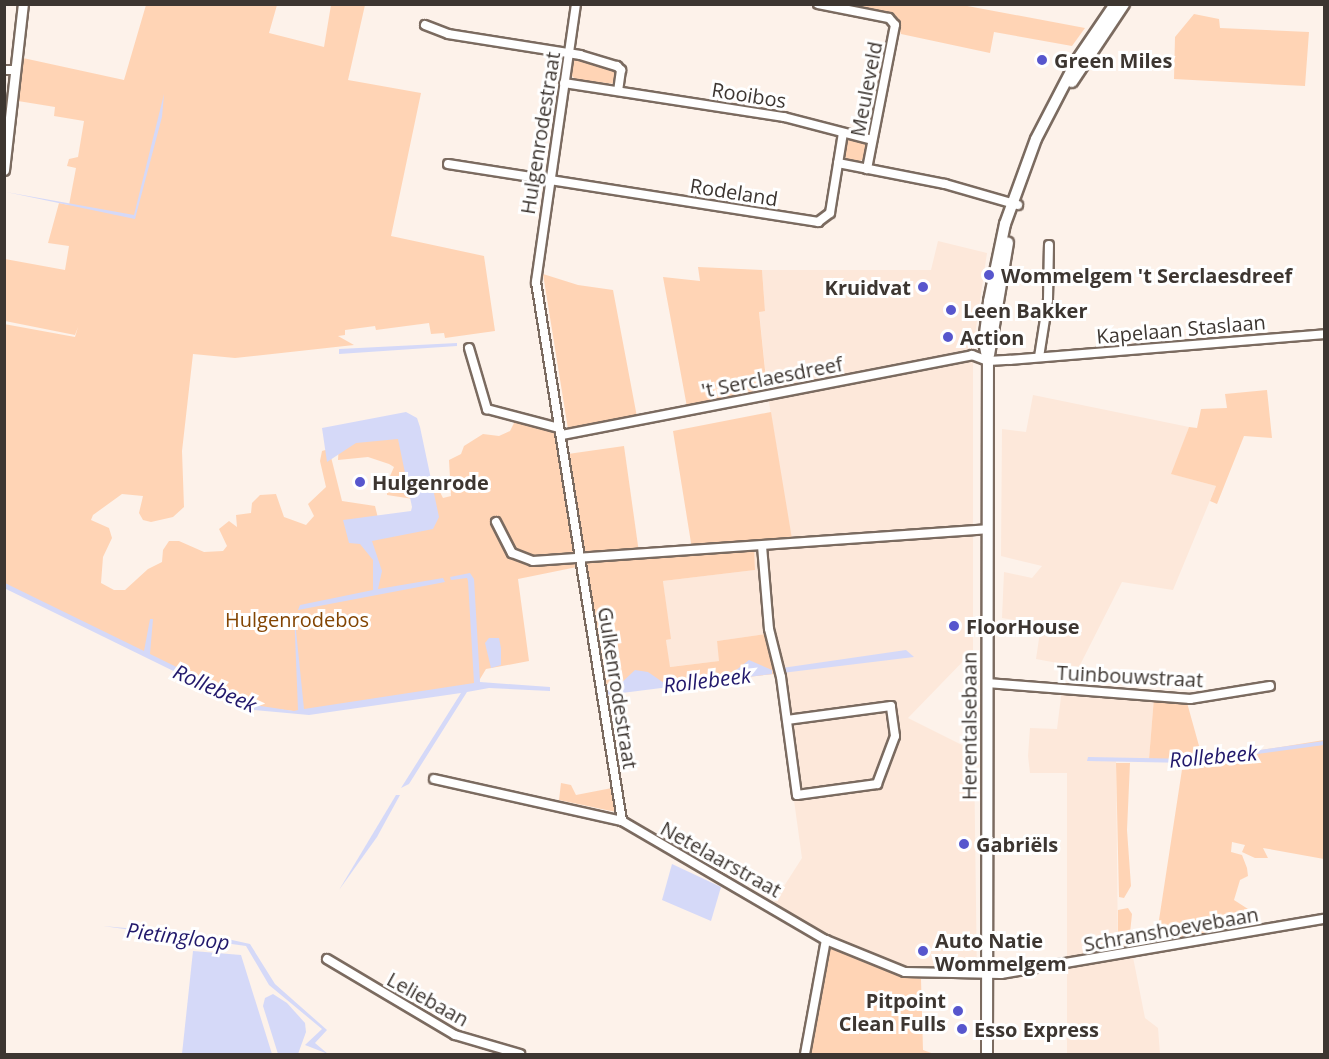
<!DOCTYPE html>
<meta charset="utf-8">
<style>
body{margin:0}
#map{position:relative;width:1329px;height:1059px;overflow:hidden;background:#fdf2ea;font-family:"Open Sans",sans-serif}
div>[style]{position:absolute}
.built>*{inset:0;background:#fde8da}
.green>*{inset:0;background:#ffd4b5;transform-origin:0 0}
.round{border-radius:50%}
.water>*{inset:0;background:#d5d9f8}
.roads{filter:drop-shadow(2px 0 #7b6b60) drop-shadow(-2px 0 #7b6b60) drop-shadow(0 2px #7b6b60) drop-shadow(0 -2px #7b6b60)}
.minor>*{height:8px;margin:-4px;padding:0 4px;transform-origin:4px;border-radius:4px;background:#fff}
.tertiary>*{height:9px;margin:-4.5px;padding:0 4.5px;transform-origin:4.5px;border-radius:4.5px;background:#fff}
.secondary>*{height:10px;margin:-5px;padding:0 5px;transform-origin:5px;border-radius:5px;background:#fff}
.dots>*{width:16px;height:16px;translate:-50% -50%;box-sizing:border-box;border:3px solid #fff;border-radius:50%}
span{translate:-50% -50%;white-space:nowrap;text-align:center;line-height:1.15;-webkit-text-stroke:6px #fff;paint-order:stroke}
.poi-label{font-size:20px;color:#3d3631;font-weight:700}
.left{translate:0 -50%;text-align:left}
.right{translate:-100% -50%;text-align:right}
.street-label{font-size:20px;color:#3d3631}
.park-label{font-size:20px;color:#834503}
.water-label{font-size:21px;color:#21186b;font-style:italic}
.frame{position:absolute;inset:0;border:6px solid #3d3631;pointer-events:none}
</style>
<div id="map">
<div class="built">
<i style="clip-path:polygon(938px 241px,987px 253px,973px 348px,973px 651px,908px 718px,974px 751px,977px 979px,914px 979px,901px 976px,826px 940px,772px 905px,802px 858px,777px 678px,766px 634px,717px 641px,720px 661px,669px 667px,666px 640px,670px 639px,663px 581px,755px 570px,754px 544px,791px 539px,768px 396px,759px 311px,765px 311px,762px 270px,931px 270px)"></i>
<i style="clip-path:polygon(1033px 395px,1189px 427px,1172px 474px,1216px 486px,1173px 590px,1122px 582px,1079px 667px,1036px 659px,1041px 625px,1002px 618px,1004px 572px,1032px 578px,1042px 566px,1001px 556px,1002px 429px,1026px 432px)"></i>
<i style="clip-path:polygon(1062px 689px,1154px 697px,1149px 759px,1116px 758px,1118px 954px,1132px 952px,1145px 1018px,1158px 1028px,1160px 1054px,1067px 1054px,1067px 773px,1030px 773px,1028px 756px,1030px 728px,1057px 729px)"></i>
</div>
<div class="green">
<i style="clip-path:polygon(146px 5px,277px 5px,269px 33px,324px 47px,331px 5px,365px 5px,348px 80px,421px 93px,391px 236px,484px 256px,495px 331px,445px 338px,444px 333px,431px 334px,429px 323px,376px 330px,375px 326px,345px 330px,345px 335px,338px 336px,354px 345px,235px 358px,193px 354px,182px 451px,184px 507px,173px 517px,151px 522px,143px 520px,139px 513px,143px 496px,122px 494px,93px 515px,91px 520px,109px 528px,112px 538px,103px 557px,101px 583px,114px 590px,125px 590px,148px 569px,162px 562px,163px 550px,169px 541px,179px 541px,204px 552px,223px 551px,227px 546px,219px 529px,229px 521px,237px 527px,236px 515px,251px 513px,252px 503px,260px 495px,276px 494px,284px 517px,306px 525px,314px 516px,308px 504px,326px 487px,320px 461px,322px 451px,329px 449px,342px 501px,375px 506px,378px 518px,398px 530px,429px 488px,438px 488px,443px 498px,451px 496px,449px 460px,461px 454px,464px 446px,483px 434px,499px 436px,510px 431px,515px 421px,556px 431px,577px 567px,518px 579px,529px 661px,486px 669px,477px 684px,301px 712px,244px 705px,5px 585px,4px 324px,75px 337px,78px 327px,75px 335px,5px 321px,5px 259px,65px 270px,69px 246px,48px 243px,59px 203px,69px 205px,76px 168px,67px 166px,69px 159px,78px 157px,84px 121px,54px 116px,55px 107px,18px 101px,23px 58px,124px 80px)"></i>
<i style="clip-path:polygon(849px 5px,962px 5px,1085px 28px,1072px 46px,994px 32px,990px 53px,901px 34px,894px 16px)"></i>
<i style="clip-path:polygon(1194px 14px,1219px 19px,1220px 28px,1309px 32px,1305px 86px,1174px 79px,1175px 37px)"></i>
<i style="clip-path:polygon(574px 57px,618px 70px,616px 84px,576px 80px,570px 74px)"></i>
<i class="round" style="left:843px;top:138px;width:24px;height:24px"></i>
<i style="clip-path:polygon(698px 267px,762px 270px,765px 311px,759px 312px,767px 389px,687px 407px,663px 277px,700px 281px)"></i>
<i style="clip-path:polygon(543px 274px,578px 285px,613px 290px,637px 417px,568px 429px)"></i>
<i style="clip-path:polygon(1267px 390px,1272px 438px,1244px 436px,1217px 504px,1210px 501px,1216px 486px,1171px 474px,1189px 427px,1197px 428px,1201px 409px,1227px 408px,1225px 394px)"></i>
<i style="clip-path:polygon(771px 412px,792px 539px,754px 544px,755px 570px,663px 581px,671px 639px,666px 640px,670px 667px,719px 661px,717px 641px,766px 634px,775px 674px,602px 692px,581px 559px,692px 549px,673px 431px)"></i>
<i style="clip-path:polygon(400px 436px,407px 444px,413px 499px,387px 495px,387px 483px,394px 467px,389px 464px,368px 457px,338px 460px,339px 443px)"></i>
<i style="left:624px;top:446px;width:106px;height:55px;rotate:82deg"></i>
<i style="clip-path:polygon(1154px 697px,1186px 699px,1201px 753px,1237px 754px,1324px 740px,1324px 859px,1263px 848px,1268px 858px,1255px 858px,1242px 852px,1245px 845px,1232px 842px,1231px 852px,1242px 855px,1247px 868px,1248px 876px,1240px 880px,1234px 900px,1248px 909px,1246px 920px,1231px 930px,1220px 922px,1219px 932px,1155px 946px,1183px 763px,1190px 759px,1149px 759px)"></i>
<i style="clip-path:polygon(1116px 763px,1130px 763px,1127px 830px,1131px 886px,1124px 898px,1119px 897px)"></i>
<i style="clip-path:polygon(561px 783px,571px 785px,576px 795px,612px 788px,616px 812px,559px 800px)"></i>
<i style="clip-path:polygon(1128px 908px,1132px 914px,1130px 933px,1139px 948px,1111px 953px,1110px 945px,1118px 943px,1118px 910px)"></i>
<i style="clip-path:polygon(829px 944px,901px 976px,921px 979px,923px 1050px,934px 1054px,807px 1054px)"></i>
</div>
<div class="water">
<i style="clip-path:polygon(164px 94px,162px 117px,135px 219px,6px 192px,134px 215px)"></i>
<i style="clip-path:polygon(457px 343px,457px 346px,339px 354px,339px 349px)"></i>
<i style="clip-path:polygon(406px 412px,417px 418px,420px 427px,439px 517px,433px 529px,372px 541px,382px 571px,378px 589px,443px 578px,445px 582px,298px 610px,300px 605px,373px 590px,373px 560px,360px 544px,349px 543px,343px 520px,411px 511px,412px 507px,398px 439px,356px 443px,327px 462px,322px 428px)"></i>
<i style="clip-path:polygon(470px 573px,474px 579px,480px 682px,550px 687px,550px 691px,489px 688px,467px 692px,409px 784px,401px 788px,461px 693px,309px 715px,253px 710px,4px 588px,5px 583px,144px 651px,150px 619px,153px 619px,150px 654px,254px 705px,294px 711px,298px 710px,294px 611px,304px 709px,474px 683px,468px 581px,467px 578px,451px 580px,450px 577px)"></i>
<i style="clip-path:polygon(489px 638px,499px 638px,501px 648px,501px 665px,491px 668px,485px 643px)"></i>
<i style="clip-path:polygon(906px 650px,914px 657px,782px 673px,782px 668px)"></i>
<i style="clip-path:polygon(749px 660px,772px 670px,772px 674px,606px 695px,606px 690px,617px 687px,635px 670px,648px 672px,664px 683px,731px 674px)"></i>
<i style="clip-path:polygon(1324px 741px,1324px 745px,1190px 763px,1087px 761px,1088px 757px,1194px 759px)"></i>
<i style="clip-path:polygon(396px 795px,400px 795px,377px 837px,339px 890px)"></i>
<i style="clip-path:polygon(672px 864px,721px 887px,711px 921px,662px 900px)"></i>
<i style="clip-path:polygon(103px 926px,214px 936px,250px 944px,275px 984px,327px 1030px,315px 1043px,328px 1054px,305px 1045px,322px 1029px,269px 985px,246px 946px)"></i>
<i style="clip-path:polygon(193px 951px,241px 955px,272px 1054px,182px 1054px)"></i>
<i style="clip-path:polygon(273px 994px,287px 1003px,305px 1023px,306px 1032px,298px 1054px,278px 1054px,263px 1006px,265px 998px)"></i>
</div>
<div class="roads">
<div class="minor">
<i style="left:576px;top:4px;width:281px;rotate:98.2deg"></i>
<i style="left:536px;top:282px;width:546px;rotate:80.93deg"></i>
<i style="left:818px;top:4px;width:72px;rotate:11.2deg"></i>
<i style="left:889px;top:18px;width:9px;rotate:49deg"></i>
<i style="left:895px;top:25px;width:147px;rotate:101deg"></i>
<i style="left:425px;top:25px;width:25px;rotate:21deg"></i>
<i style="left:448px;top:34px;width:134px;rotate:9deg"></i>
<i style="left:580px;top:55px;width:39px;rotate:17deg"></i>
<i style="left:617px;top:66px;width:6px;rotate:45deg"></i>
<i style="left:621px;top:70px;width:21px;rotate:98deg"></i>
<i style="left:4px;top:70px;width:12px"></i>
<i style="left:564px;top:83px;width:223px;rotate:8.8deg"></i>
<i style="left:784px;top:117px;width:91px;rotate:14.6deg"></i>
<i style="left:838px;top:163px;width:109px;rotate:11.1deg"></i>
<i style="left:945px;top:184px;width:76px;rotate:16deg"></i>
<i style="left:448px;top:164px;width:375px;rotate:8.9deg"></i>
<i style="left:818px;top:222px;width:15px;rotate:-37deg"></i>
<i style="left:830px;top:213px;width:81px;rotate:-80.8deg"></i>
<i style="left:469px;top:348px;width:64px;rotate:73.6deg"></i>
<i style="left:487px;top:409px;width:74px;rotate:14.8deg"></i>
<i style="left:1039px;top:357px;width:58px;rotate:-81deg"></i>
<i style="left:1048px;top:300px;width:55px;rotate:-89deg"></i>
<i style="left:562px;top:435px;width:418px;rotate:-11deg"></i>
<i style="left:972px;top:355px;width:17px;rotate:21deg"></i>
<i style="left:988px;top:361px;width:22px;rotate:-3deg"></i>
<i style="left:1010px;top:360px;width:315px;rotate:-4.7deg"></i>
<i style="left:496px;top:522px;width:35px;rotate:63deg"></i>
<i style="left:512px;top:553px;width:22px;rotate:21deg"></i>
<i style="left:533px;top:561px;width:455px;rotate:-4deg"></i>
<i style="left:762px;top:546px;width:83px;rotate:85.2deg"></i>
<i style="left:769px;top:629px;width:49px;rotate:76deg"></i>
<i style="left:781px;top:677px;width:119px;rotate:82.3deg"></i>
<i style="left:797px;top:795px;width:81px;rotate:-7.8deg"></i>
<i style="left:877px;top:784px;width:51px;rotate:-69.4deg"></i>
<i style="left:895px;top:736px;width:30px;rotate:-98deg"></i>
<i style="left:891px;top:706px;width:105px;rotate:172.3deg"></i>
<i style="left:987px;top:683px;width:204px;rotate:4.5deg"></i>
<i style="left:1190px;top:699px;width:81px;rotate:-9.2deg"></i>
<i style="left:434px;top:779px;width:193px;rotate:12.6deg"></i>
<i style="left:622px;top:821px;width:236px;rotate:30.3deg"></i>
<i style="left:826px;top:940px;width:85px;rotate:22.1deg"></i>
<i style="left:905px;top:972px;width:96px;rotate:1.2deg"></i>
<i style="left:1001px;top:974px;width:328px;rotate:-9.7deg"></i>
<i style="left:327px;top:959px;width:149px;rotate:30.7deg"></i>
<i style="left:455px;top:1035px;width:68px;rotate:16.3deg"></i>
<i style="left:805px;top:1054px;width:116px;rotate:-79.6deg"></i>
</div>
<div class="tertiary">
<i style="left:4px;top:170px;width:167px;rotate:-83.5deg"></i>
</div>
<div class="secondary">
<i style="left:1072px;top:82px;width:94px;rotate:-56.3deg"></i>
<i style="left:989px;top:355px;width:114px;rotate:-80.4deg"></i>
<i style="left:987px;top:1054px;width:693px;rotate:-89.92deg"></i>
<i style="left:988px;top:361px;width:19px;rotate:-102deg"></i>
<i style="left:984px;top:342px;width:41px;rotate:-83deg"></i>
<i style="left:989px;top:301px;width:79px;rotate:-78.3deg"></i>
<i style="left:1005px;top:224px;width:90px;rotate:-70deg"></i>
<i style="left:1036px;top:139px;width:89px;rotate:-62.6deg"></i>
<i style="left:1077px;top:60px;width:68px;rotate:-55.8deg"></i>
</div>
</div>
<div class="dots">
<i style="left:1042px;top:60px;background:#5756cd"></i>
<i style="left:989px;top:275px;background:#5756cd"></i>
<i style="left:923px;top:287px;background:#5756cd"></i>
<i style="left:951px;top:310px;background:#5756cd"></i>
<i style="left:948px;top:337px;background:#5756cd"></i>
<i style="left:360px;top:482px;background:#5756cd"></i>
<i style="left:954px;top:626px;background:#5756cd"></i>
<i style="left:964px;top:844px;background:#5756cd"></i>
<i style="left:923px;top:951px;background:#5756cd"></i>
<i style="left:958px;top:1011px;background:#5756cd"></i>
<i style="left:962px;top:1029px;background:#5756cd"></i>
</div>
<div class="poi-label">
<span class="left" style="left:1054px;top:60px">Green Miles</span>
<span class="left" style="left:1001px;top:275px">Wommelgem 't Serclaesdreef</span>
<span class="right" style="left:911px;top:287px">Kruidvat</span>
<span class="left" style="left:963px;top:310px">Leen Bakker</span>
<span class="left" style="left:960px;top:337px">Action</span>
<span class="left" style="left:372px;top:482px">Hulgenrode</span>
<span class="left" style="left:966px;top:626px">FloorHouse</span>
<span class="left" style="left:976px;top:844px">Gabriëls</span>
<span class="left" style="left:935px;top:952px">Auto Natie<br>Wommelgem</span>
<span class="right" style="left:946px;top:1012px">Pitpoint<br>Clean Fulls</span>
<span class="left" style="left:974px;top:1029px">Esso Express</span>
</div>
<div class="street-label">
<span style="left:866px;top:89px;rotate:-79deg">Meuleveld</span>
<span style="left:749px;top:95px;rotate:9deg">Rooibos</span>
<span style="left:540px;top:133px;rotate:-81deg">Hulgenrodestraat</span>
<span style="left:734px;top:192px;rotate:9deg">Rodeland</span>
<span style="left:1181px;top:329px;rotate:-5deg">Kapelaan Staslaan</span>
<span style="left:772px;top:377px;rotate:-11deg">'t Serclaesdreef</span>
<span style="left:1130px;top:676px;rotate:3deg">Tuinbouwstraat</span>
<span style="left:618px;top:688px;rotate:81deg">Gulkenrodestraat</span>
<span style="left:969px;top:726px;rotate:-90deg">Herentalsebaan</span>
<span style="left:721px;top:859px;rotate:29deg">Netelaarstraat</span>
<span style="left:1171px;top:929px;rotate:-10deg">Schranshoevebaan</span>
<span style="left:428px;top:999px;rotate:29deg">Leliebaan</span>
</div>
<div class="park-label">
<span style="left:297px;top:619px">Hulgenrodebos</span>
</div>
<div class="water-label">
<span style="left:707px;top:680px;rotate:-7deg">Rollebeek</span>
<span style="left:215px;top:688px;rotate:24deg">Rollebeek</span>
<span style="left:1213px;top:756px;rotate:-5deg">Rollebeek</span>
<span style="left:178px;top:936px;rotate:7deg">Pietingloop</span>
</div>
<div class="frame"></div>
</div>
